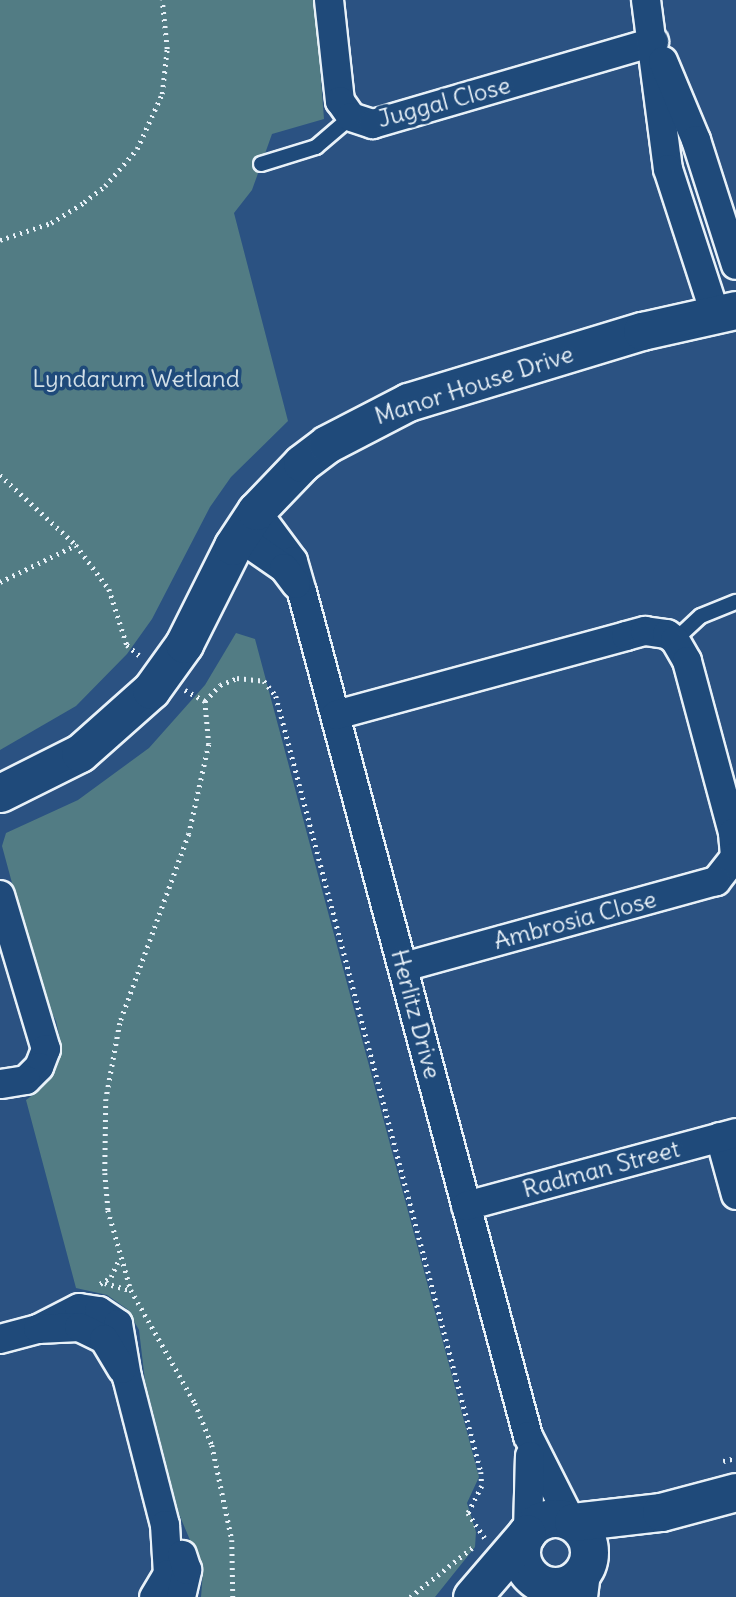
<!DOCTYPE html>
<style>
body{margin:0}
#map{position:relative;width:736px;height:1597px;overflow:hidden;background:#2b5282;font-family:Delius,sans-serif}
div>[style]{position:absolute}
.green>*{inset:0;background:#527c84}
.path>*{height:4.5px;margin-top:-2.25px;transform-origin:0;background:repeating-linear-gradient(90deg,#e8f1f8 0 2px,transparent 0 7px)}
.roads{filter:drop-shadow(2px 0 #e8f1f8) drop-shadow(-2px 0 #e8f1f8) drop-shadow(0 2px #e8f1f8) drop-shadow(0 -2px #e8f1f8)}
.service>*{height:14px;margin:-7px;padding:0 7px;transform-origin:7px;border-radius:7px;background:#1f4a7a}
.minor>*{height:28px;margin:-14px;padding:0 14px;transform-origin:14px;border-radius:14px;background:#1f4a7a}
.tertiary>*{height:37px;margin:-18.5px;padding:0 18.5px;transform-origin:18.5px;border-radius:18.5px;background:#1f4a7a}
.tertiary>.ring{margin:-18.5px;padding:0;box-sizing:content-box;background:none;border:37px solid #1f4a7a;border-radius:50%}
span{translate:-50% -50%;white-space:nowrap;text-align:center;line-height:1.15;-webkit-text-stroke:7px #1f4a7a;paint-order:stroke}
.street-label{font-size:24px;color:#e8f1f8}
.park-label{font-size:24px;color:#d2dfe7}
</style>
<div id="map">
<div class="green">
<i style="clip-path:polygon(0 0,315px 0,324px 119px,272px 134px,252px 190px,234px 213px,288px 421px,231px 477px,210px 507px,152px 619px,127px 654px,76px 706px,0 750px)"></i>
<i style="clip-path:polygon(236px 633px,255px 639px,479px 1477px,467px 1503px,476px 1532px,475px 1547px,435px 1597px,201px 1597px,203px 1571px,179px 1514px,145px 1381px,139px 1330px,127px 1309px,107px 1295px,76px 1288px,26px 1100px,42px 1088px,55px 1067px,61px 1044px,56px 1021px,42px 994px,2px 846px,6px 833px,78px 800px,149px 748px,205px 685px)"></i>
</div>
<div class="path">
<i style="left:0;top:240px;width:54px;rotate:-18.4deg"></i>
<i style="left:51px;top:223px;width:39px;rotate:-32deg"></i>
<i style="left:84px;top:202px;width:26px;rotate:-37deg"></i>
<i style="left:105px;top:186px;width:49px;rotate:-49.1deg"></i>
<i style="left:137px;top:149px;width:60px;rotate:-65.6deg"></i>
<i style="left:162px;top:94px;width:45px;rotate:-83.7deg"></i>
<i style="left:167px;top:49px;width:49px;rotate:-95.8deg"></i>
<i style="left:0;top:475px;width:103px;rotate:42.6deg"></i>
<i style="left:76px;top:545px;width:55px;rotate:53.1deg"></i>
<i style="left:109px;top:589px;width:59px;rotate:72.2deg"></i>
<i style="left:127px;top:645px;width:16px;rotate:40deg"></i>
<i style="left:0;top:582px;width:85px;rotate:-26deg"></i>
<i style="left:185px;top:690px;width:23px;rotate:29deg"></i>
<i style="left:205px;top:701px;width:43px;rotate:84.7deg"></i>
<i style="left:209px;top:744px;width:92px;rotate:102.5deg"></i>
<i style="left:189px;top:834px;width:201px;rotate:110.1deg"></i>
<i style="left:120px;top:1023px;width:77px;rotate:100.4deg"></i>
<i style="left:106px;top:1099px;width:74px;rotate:90.8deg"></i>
<i style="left:105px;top:1173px;width:37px;rotate:85deg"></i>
<i style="left:108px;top:1210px;width:83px;rotate:74deg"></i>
<i style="left:131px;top:1290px;width:130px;rotate:60.5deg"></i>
<i style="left:195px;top:1403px;width:45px;rotate:68deg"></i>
<i style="left:212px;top:1445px;width:97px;rotate:78.1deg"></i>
<i style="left:232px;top:1540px;width:57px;rotate:89deg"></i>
<i style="left:205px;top:701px;width:22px;rotate:-47deg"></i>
<i style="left:220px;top:685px;width:18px;rotate:-22deg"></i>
<i style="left:237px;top:678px;width:27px;rotate:6deg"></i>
<i style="left:264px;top:681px;width:19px;rotate:51deg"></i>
<i style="left:276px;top:696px;width:803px;rotate:75.2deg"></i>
<i style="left:481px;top:1472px;width:14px;rotate:86deg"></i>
<i style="left:482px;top:1486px;width:30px;rotate:117deg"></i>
<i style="left:468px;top:1513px;width:30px;rotate:56deg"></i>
<i style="left:105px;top:1283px;width:25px;rotate:16deg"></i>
<i style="left:100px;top:1284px;width:13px;rotate:-32deg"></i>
<i style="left:111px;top:1277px;width:20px;rotate:-66deg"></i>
<i style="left:723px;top:1461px;width:13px;rotate:-13deg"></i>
<i style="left:410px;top:1597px;width:80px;rotate:-38.4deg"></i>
</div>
<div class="roads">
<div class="service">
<i style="left:261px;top:164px;width:58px;rotate:-17.2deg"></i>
<i style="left:316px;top:147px;width:46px;rotate:-40.6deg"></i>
<i style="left:675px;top:640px;width:35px;rotate:-43deg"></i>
<i style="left:701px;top:616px;width:38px;rotate:-22deg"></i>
</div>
<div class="minor">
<i style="left:329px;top:0;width:102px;rotate:83.8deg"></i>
<i style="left:340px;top:101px;width:19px;rotate:55deg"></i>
<i style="left:351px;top:117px;width:23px;rotate:18deg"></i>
<i style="left:373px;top:124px;width:293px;rotate:-16.3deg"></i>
<i style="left:646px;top:0;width:170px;rotate:82.6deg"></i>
<i style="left:668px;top:169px;width:152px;rotate:72deg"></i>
<i style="left:663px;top:61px;width:86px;rotate:67.3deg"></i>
<i style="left:696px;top:140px;width:131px;rotate:72.3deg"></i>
<i style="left:256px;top:511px;width:62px;rotate:53.5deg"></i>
<i style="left:293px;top:561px;width:32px;rotate:74deg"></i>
<i style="left:302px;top:592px;width:874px;rotate:75.01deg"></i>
<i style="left:528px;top:1436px;width:95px;rotate:63.2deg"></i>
<i style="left:239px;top:537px;width:55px;rotate:34.6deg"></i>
<i style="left:284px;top:568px;width:20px;rotate:53deg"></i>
<i style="left:336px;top:715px;width:301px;rotate:-15.2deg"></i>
<i style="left:626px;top:636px;width:20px;rotate:-15deg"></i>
<i style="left:645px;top:631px;width:22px;rotate:8deg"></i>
<i style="left:667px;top:634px;width:10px;rotate:37deg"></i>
<i style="left:675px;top:640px;width:24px;rotate:60deg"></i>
<i style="left:687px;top:661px;width:178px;rotate:75deg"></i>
<i style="left:733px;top:833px;width:24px;rotate:85deg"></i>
<i style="left:735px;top:857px;width:31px;rotate:128deg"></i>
<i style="left:716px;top:881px;width:324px;rotate:164.6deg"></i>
<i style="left:0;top:895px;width:161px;rotate:73.4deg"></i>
<i style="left:46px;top:1049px;width:19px;rotate:111deg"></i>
<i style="left:39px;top:1067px;width:18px;rotate:135deg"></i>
<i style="left:26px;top:1080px;width:26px;rotate:171deg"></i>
<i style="left:720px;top:1137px;width:60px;rotate:74.6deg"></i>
<i style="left:466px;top:1206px;width:280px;rotate:-15.1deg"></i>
<i style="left:38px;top:1329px;width:46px;rotate:-27.1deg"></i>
<i style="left:79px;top:1308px;width:20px;rotate:9deg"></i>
<i style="left:99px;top:1311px;width:23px;rotate:34deg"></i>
<i style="left:118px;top:1324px;width:54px;rotate:80.4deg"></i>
<i style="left:127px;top:1377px;width:153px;rotate:75.6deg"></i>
<i style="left:165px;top:1525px;width:49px;rotate:86.5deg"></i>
<i style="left:168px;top:1574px;width:27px;rotate:121deg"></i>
<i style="left:0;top:1339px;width:39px;rotate:-15deg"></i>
<i style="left:38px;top:1329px;width:41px;rotate:-2.8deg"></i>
<i style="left:79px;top:1327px;width:28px;rotate:26deg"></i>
<i style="left:104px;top:1339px;width:35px;rotate:59deg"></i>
<i style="left:528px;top:1531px;width:75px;rotate:-88.5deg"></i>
<i style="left:545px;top:1585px;width:14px;rotate:60deg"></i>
<i style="left:181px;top:1597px;width:28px;rotate:-77deg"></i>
<i style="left:187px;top:1570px;width:16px;rotate:-108deg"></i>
<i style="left:583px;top:1597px;width:32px;rotate:-83deg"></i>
</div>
<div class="tertiary">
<i style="left:0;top:793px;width:89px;rotate:-26.6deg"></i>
<i style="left:80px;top:753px;width:95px;rotate:-41.6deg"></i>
<i style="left:151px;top:690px;width:57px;rotate:-54.3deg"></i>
<i style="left:184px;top:644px;width:110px;rotate:-63.4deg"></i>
<i style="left:233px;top:546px;width:42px;rotate:-56.7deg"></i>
<i style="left:256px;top:511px;width:66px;rotate:-46.2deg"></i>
<i style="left:302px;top:463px;width:31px;rotate:-37deg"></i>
<i style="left:327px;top:444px;width:91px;rotate:-27.4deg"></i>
<i style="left:408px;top:402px;width:245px;rotate:-16.9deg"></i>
<i style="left:642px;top:331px;width:96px;rotate:-12.6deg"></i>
<i class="ring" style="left:521px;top:1518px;width:31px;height:31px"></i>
<i style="left:573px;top:1522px;width:89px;rotate:-6.5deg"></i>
<i style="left:661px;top:1512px;width:78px;rotate:-14.9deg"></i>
<i style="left:472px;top:1597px;width:84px;rotate:-49.3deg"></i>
</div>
</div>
<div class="street-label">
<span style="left:444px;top:102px;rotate:-15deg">Juggal Close</span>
<span style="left:474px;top:385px;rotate:-18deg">Manor House Drive</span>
<span style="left:575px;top:920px;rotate:-15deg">Ambrosia Close</span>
<span style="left:416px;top:1014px;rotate:75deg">Herlitz Drive</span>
<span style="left:601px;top:1169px;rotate:-15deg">Radman Street</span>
</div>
<div class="park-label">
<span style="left:136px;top:379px">Lyndarum Wetland</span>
</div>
</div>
